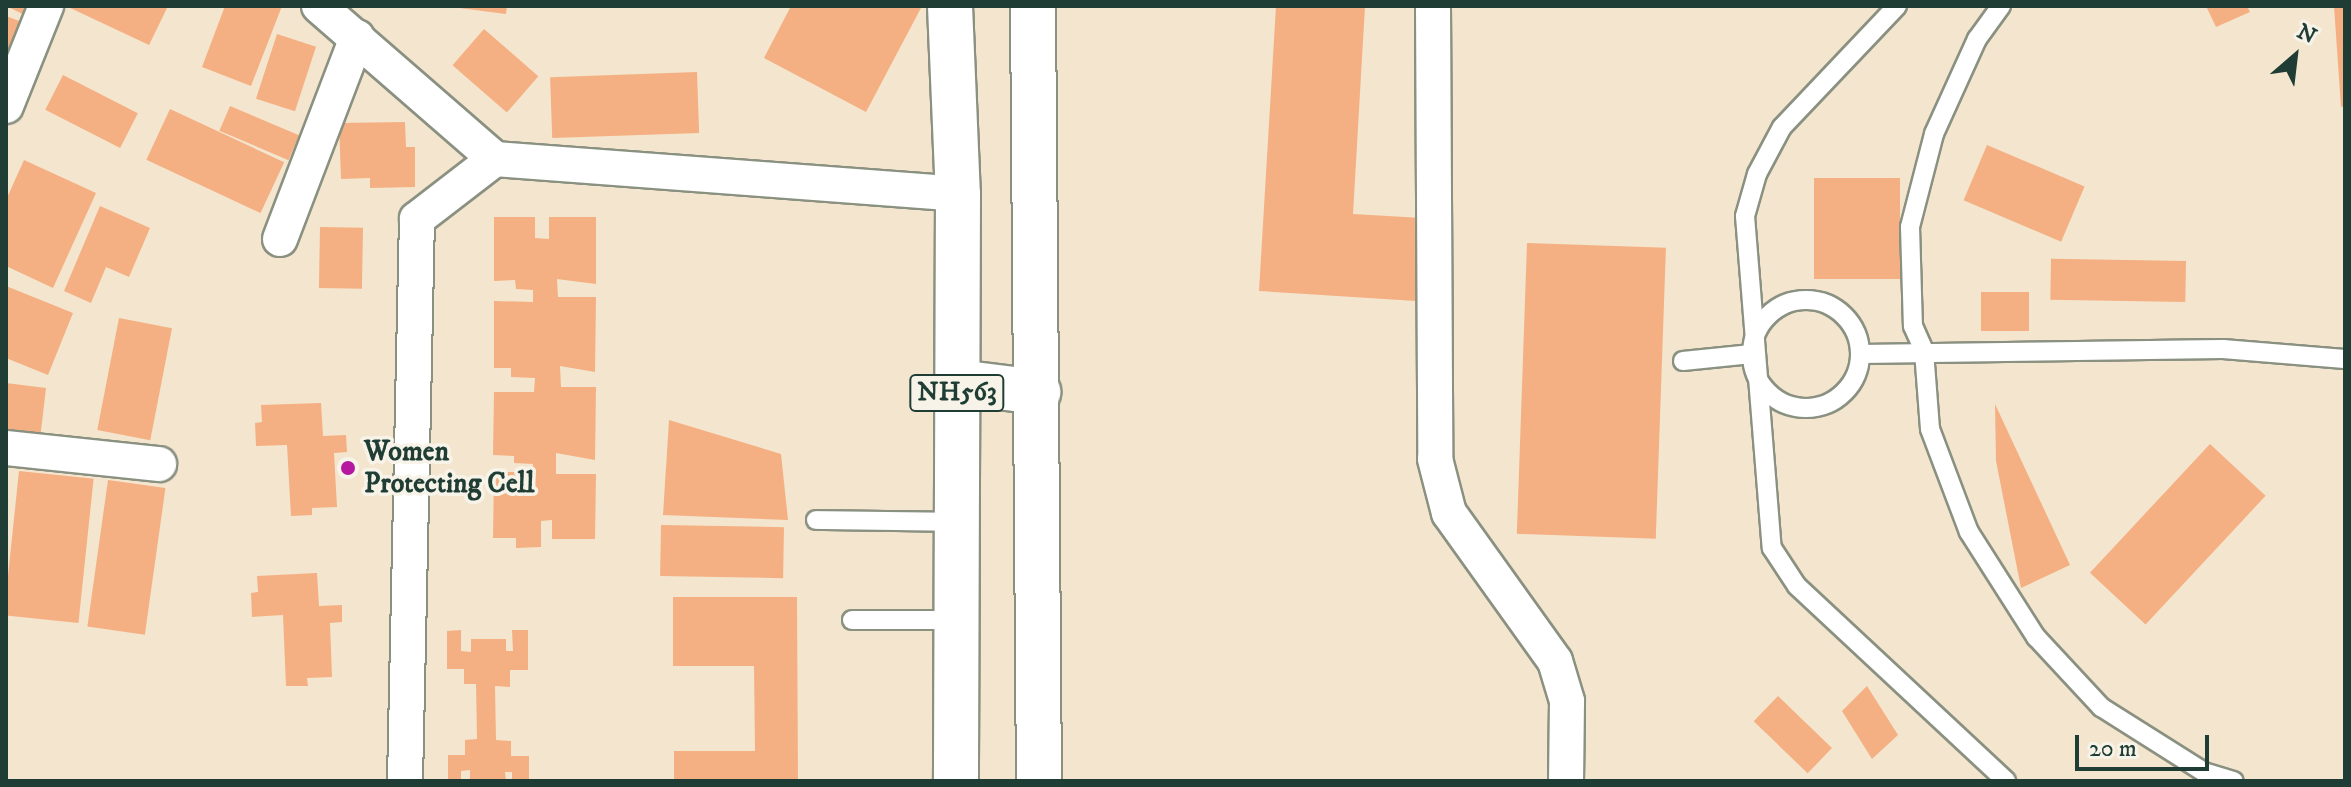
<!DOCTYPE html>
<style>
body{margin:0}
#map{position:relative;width:2351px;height:787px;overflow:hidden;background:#f4e5ce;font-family:"IM FELL DW Pica",serif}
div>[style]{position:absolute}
.building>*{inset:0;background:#f4b082;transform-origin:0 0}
.roads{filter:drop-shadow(2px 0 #8a9181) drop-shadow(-2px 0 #8a9181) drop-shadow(0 2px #8a9181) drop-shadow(0 -2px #8a9181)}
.lane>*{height:18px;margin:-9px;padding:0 9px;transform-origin:9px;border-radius:9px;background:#fff}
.lane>.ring{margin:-9px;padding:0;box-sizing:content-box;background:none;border:18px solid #fff;border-radius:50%}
.street>*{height:34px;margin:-17px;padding:0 17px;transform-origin:17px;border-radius:17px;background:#fff}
.highway>*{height:44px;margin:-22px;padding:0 22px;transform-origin:22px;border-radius:22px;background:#fff}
.dots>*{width:22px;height:22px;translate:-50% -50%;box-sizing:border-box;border:4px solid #f7f3e8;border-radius:50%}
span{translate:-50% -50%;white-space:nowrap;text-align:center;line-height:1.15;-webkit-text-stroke:7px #f7f3e8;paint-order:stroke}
.shield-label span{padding:2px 6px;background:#f7f3e8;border:2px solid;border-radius:6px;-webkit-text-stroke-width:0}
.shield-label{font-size:26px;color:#1f3d34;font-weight:700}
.poi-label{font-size:28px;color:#1f3d34;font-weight:700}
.left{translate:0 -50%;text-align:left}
.frame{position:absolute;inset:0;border:8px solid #1f3d34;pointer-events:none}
.north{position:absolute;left:2255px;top:16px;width:80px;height:80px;-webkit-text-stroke:6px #f7f3e8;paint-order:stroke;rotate:28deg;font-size:22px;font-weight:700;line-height:32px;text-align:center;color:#1f3d34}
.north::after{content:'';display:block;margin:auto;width:28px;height:36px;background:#1f3d34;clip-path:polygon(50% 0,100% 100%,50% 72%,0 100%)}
.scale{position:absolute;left:2075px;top:735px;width:134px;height:36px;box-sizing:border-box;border:4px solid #1f3d34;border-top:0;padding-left:10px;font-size:24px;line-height:28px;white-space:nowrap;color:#1f3d34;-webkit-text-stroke:6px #f7f3e8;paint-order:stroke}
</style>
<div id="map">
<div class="building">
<i style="clip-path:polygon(6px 6px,33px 6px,29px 17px)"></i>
<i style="clip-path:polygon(66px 6px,168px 6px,149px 45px)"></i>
<i style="clip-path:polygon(225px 6px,282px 6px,251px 86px,202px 67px)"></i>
<i style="clip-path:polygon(444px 6px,507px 6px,506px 14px)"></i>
<i style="clip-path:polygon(791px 6px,922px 6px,866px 112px,764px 58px)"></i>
<i style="clip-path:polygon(1276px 6px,1365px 6px,1353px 214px,1422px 218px,1416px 301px,1259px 291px)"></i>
<i style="clip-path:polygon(2206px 6px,2247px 6px,2250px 12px,2216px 27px)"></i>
<i style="clip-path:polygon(2334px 6px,2345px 6px,2345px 106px,2341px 107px)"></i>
<i style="clip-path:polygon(6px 16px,30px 25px,6px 74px)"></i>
<i style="left:484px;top:29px;width:72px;height:48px;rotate:41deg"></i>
<i style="left:277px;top:34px;width:41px;height:68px;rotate:18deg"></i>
<i style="left:697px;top:72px;width:61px;height:147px;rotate:88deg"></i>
<i style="left:63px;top:75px;width:84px;height:39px;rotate:27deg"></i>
<i style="left:230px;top:106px;width:75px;height:27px;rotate:23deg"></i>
<i style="left:170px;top:109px;width:126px;height:56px;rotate:25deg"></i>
<i style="clip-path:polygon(405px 122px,406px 147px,415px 147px,415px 187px,370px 188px,370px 178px,341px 179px,339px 123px)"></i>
<i style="left:1987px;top:145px;width:106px;height:60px;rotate:23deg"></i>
<i style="clip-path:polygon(24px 160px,96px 193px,53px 288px,6px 266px,6px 200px)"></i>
<i style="left:1814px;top:178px;width:86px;height:101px"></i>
<i style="clip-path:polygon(100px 206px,150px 228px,129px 277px,106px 267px,91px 303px,64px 291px)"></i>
<i style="clip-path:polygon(494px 217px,535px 217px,535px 238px,549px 239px,549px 217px,596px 217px,596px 284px,557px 279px,558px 297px,596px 297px,595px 372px,560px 366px,561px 387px,596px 387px,595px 460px,556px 453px,556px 474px,596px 474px,595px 539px,552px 539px,552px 520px,541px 521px,541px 547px,516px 548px,516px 538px,493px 538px,494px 472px,532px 472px,533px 464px,514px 463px,514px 456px,493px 455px,494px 392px,534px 392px,535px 378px,511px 377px,511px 368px,494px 368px,494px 301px,533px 302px,533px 290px,516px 289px,515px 280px,494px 281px)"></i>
<i style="left:320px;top:227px;width:43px;height:61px;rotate:1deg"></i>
<i style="left:1527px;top:243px;width:139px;height:291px;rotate:2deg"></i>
<i style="left:2186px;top:261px;width:41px;height:135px;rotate:91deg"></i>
<i style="clip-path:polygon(6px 286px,73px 313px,48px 375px,6px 358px)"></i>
<i style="left:2029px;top:292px;width:39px;height:48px;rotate:90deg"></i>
<i style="left:119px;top:318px;width:54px;height:114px;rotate:11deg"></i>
<i style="clip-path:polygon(6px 383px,46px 388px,40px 439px,6px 434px)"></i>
<i style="clip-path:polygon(321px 403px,323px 436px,346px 435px,347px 452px,334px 453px,337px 507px,312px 508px,312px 515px,291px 516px,287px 445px,256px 446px,255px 423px,262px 422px,261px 405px)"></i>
<i style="clip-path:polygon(1995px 404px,2070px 565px,2021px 588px,1996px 461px)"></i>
<i style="clip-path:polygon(669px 420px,781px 454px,788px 520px,663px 515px)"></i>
<i style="left:2210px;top:444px;width:76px;height:176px;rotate:43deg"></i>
<i style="left:19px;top:471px;width:75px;height:145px;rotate:6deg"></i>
<i style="left:108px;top:480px;width:58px;height:148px;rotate:8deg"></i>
<i style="left:661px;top:525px;width:123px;height:51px;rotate:1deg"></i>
<i style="clip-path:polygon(317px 573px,319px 606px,342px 605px,342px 622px,330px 623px,332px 677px,307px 678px,308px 686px,286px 686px,283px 615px,252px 617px,251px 593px,258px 592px,257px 576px)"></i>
<i style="clip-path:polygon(673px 597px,797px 597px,798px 781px,674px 781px,674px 751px,755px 751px,754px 666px,673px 666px)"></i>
<i style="clip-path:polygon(461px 630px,461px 651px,471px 652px,471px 639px,506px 639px,506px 651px,513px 651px,512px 630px,528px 630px,528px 670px,510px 670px,510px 687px,495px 686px,496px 740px,511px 741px,511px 756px,529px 756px,529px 781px,512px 781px,512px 772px,505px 772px,506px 781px,470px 781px,470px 770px,461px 771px,461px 781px,448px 781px,448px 755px,465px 755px,465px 740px,477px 739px,476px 684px,464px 684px,464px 669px,447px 669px,447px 631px)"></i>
<i style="clip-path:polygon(1867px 686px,1898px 735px,1872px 759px,1842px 711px)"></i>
<i style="left:1778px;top:696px;width:75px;height:35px;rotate:44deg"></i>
</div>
<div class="roads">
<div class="lane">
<i style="left:1897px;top:6px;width:167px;rotate:133.5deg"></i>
<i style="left:1782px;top:127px;width:53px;rotate:118deg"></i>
<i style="left:1757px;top:174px;width:44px;rotate:105.9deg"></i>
<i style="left:1745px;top:216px;width:333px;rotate:85.4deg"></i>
<i style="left:1772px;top:548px;width:45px;rotate:56.7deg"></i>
<i style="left:1797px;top:586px;width:286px;rotate:43deg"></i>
<i style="left:2001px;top:6px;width:41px;rotate:126deg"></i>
<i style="left:1977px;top:39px;width:104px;rotate:114.4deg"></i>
<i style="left:1934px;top:134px;width:96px;rotate:104.5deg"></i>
<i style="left:1910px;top:227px;width:99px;rotate:88.3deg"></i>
<i style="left:1913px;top:326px;width:27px;rotate:66deg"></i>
<i style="left:1924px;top:351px;width:78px;rotate:85.6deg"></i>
<i style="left:1930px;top:429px;width:110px;rotate:69.3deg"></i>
<i style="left:1969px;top:532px;width:125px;rotate:57.5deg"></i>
<i style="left:2036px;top:637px;width:96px;rotate:47.1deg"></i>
<i style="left:2101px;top:707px;width:122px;rotate:32.3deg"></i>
<i style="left:2204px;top:772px;width:31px;rotate:17deg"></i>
<i class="ring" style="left:1752px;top:300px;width:90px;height:90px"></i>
<i style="left:1861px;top:354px;width:362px;rotate:-0.8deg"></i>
<i style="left:2223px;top:349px;width:122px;rotate:4.7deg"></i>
<i style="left:1683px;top:361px;width:69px;rotate:-5.8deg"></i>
<i style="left:816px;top:520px;width:141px;rotate:0.8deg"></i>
<i style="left:852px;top:620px;width:104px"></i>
</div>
<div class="street">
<i style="left:319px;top:6px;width:233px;rotate:41deg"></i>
<i style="left:495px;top:159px;width:464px;rotate:4.3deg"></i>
<i style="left:1433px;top:6px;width:453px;rotate:89.7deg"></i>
<i style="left:1435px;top:459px;width:56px;rotate:75.5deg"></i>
<i style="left:1449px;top:513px;width:182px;rotate:54.4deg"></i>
<i style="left:1555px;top:661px;width:42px;rotate:73.3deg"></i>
<i style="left:1567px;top:701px;width:80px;rotate:90.7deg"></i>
<i style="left:6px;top:106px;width:108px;rotate:-68.2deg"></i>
<i style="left:280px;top:239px;width:216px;rotate:-69.1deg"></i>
<i style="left:6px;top:448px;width:154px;rotate:6deg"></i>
<i style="left:405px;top:781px;width:562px;rotate:-88.78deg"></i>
<i style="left:417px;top:219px;width:98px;rotate:-37.6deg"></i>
</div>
<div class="highway">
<i style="left:950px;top:6px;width:188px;rotate:87.6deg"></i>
<i style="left:958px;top:194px;width:587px;rotate:90.2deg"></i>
<i style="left:1033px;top:6px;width:775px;rotate:89.56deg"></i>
<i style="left:958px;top:382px;width:81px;rotate:7.1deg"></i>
</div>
</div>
<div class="dots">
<i style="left:348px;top:468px;background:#b5179e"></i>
</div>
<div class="shield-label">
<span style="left:957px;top:393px">NH563</span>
</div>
<div class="poi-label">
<span class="left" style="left:364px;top:468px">Women<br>Protecting Cell</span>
</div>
<div class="frame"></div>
<div class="north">N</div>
<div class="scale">20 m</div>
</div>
